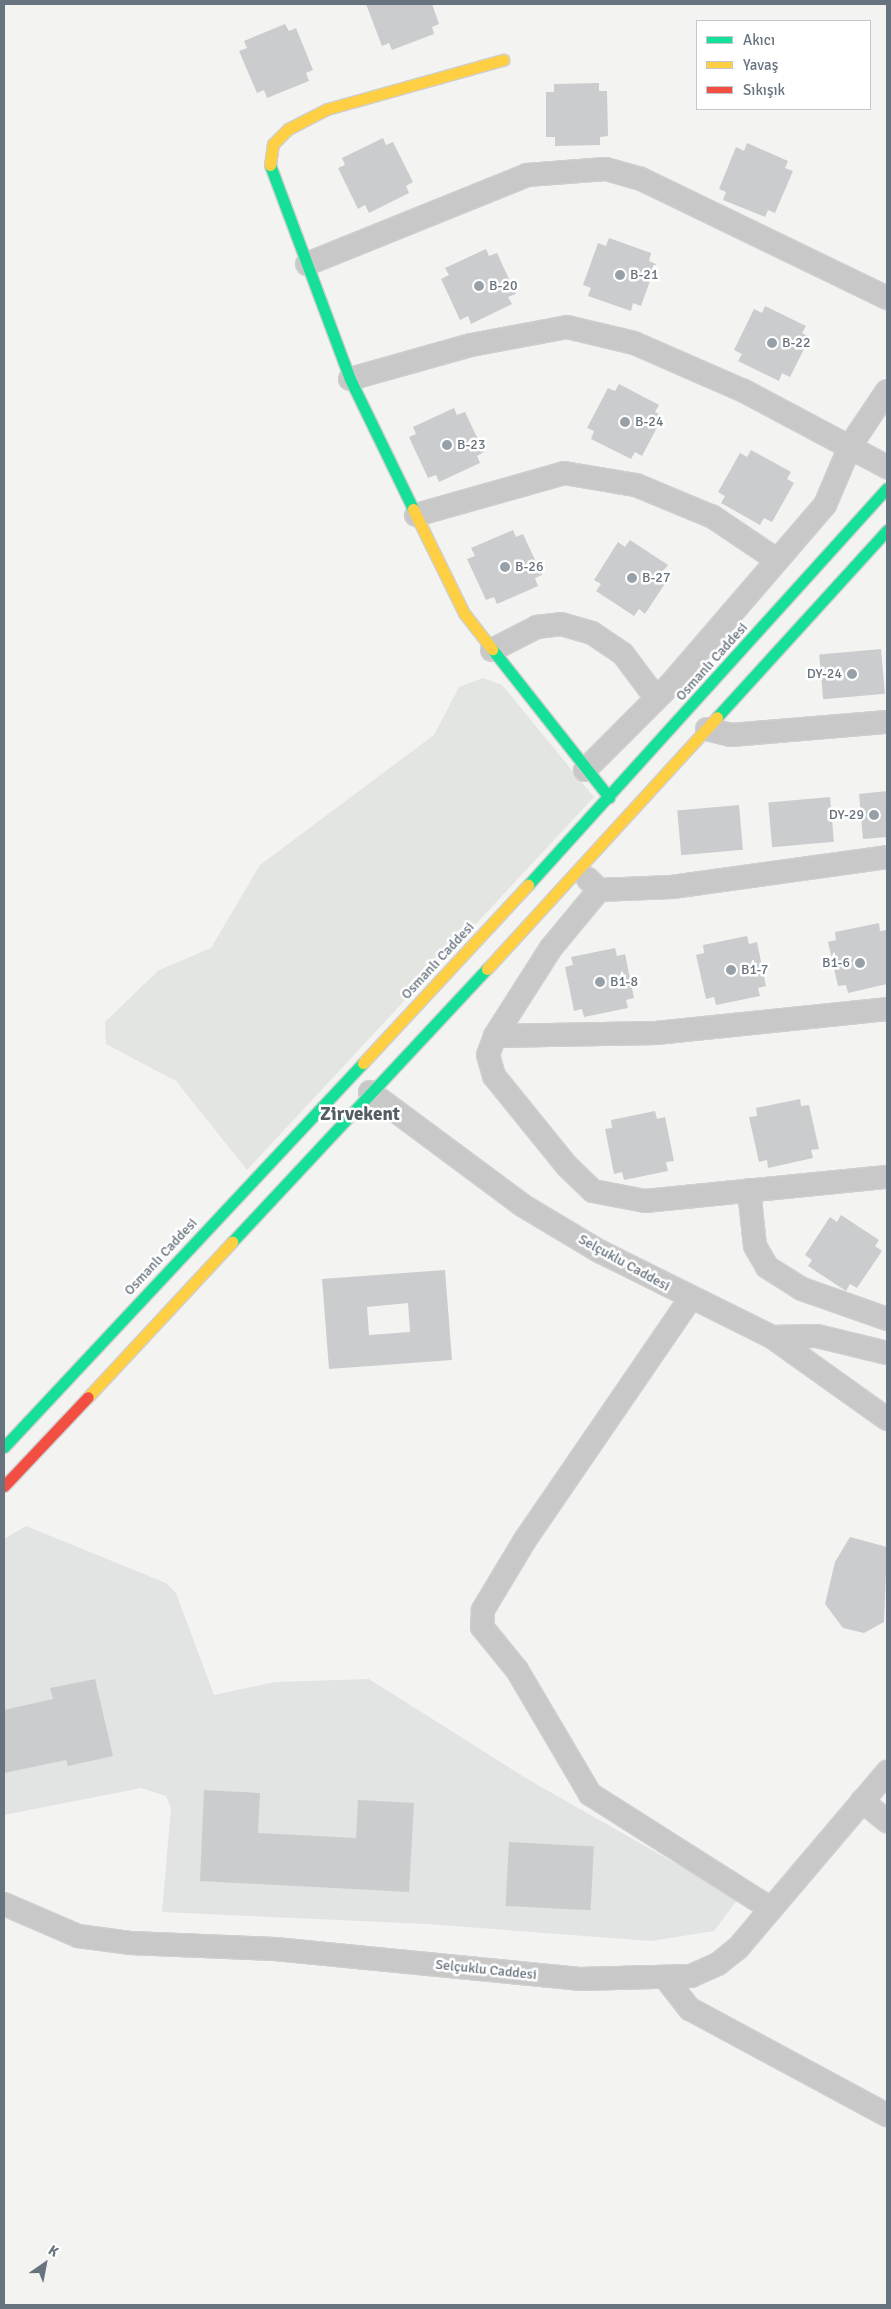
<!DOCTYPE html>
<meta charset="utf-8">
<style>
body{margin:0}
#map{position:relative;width:891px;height:2309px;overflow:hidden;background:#f3f3f2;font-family:Signika,sans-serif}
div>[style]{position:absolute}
.built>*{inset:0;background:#e2e3e3}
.green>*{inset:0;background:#e2e5e0}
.building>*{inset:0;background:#cbcccd;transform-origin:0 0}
.roads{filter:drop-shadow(1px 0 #cfcfd0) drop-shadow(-1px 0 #cfcfd0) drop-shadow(0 1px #cfcfd0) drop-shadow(0 -1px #cfcfd0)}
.street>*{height:22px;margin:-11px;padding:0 11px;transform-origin:11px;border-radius:11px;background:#c8c8c9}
.fast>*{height:11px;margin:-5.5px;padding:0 5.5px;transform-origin:5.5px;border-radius:5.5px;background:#16e098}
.slow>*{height:11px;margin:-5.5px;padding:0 5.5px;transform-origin:5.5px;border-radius:5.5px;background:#ffcf43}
.jam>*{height:11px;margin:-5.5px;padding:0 5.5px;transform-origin:5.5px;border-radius:5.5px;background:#f24e42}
.dots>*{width:14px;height:14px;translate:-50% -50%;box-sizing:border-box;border:2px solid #fff;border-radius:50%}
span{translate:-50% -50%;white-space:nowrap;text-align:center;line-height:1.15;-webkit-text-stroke:5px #fff;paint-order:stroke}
.poi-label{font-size:14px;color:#67737e}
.left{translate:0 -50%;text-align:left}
.right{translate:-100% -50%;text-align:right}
.street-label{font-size:14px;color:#67737e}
.district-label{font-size:19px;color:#545c64;font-weight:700}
.frame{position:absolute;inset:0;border:5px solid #67737e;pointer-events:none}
.legend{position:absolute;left:696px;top:20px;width:175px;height:90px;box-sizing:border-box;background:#fff;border:1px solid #c2c7cb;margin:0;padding:6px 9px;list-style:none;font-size:15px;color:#67737e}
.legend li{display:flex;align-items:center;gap:10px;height:25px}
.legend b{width:25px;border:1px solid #c2c7cb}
.north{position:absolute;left:20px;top:2239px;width:50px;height:50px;-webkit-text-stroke:4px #fff;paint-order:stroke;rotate:33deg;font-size:14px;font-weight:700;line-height:20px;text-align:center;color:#67737e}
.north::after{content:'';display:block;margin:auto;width:18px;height:22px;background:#67737e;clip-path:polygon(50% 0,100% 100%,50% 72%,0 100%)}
</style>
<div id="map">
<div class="built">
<i style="clip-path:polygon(26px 1526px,166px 1583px,176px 1593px,214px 1695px,275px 1682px,369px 1679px,529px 1780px,738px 1899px,714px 1931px,651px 1941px,427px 1924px,162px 1912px,171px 1808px,166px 1796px,141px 1788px,4px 1815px,4px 1539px)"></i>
</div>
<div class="green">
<i style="clip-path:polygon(483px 678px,502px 685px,594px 797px,247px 1170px,176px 1081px,106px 1044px,105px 1022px,159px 970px,211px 948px,260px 865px,434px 735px,459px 687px)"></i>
</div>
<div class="building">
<i style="clip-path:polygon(366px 4px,432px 4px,439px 24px,432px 27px,434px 34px,392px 50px,389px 43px,382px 46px)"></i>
<i style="clip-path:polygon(285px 24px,289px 31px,296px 28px,313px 70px,306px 73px,309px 81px,267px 98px,264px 90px,257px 93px,239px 51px,247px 48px,244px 41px)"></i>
<i style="clip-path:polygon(599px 83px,599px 91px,607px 91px,608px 136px,600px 137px,600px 145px,555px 146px,555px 137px,546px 137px,546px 92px,554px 92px,554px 84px)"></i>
<i style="clip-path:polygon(383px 138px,386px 145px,393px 142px,413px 182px,406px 186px,409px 193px,369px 213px,365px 205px,358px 209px,338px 168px,345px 165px,342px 158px)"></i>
<i style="clip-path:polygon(747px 143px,788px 161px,785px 168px,793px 171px,775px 213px,768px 210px,765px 217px,723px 200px,726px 192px,719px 189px,736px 147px,744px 151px)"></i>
<i style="clip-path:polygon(609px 238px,651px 253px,649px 261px,656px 264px,641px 306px,633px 303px,631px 311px,588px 296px,591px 288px,583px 285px,598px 243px,606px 246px)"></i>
<i style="clip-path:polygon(486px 249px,489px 256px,497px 253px,516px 294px,508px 297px,512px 304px,471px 324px,468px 316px,460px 320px,441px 279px,449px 275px,445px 268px)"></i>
<i style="clip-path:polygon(765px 306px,806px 326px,802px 333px,810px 337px,790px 377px,782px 373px,779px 381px,738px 361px,742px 354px,734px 350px,754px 309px,762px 313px)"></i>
<i style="clip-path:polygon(619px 384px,659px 405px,655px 412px,663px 416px,642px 456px,635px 452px,631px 459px,591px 439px,594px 431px,587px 428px,608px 388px,615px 391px)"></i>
<i style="clip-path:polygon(454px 408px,457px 415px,465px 412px,484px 452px,477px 456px,480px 463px,439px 482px,436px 475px,428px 478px,409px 437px,416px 434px,413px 427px)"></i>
<i style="clip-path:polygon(751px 450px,791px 472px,787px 479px,794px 483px,772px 522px,764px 518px,760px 525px,721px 503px,725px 496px,718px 492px,740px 453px,747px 457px)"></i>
<i style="clip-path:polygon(513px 530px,516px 537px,523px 534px,542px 575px,535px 578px,538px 586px,497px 604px,494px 597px,486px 600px,467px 559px,475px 556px,471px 548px)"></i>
<i style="clip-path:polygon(630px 540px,668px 565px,663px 571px,670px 576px,645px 614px,639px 609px,634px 616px,596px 591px,601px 584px,594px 580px,618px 542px,625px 547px)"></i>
<i style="left:881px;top:649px;width:45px;height:62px;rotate:85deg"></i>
<i style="clip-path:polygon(887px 791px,887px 837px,863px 839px,859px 794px)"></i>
<i style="left:830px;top:797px;width:45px;height:62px;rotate:85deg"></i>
<i style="left:739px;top:805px;width:45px;height:62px;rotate:85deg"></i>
<i style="clip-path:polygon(879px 923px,880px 931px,887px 930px,887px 984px,848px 993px,846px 985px,838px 986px,828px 942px,836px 940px,835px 932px)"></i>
<i style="clip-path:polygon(747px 936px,749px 944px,757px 942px,766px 986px,758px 988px,760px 996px,716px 1005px,714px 997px,706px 999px,696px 955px,704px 953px,703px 945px)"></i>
<i style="clip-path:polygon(615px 948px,617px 956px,625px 954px,634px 998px,626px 1000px,628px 1008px,584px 1017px,582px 1009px,574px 1011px,565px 967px,573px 965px,571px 957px)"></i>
<i style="clip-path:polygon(800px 1099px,801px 1106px,809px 1105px,819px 1149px,811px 1150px,813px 1158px,768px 1168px,767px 1160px,759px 1162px,749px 1117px,757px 1116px,756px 1108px)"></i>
<i style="clip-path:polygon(655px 1111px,657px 1119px,665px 1117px,674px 1161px,666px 1162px,668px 1171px,624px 1180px,622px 1172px,614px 1174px,605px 1129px,612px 1128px,611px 1120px)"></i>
<i style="clip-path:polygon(841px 1215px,879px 1240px,875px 1246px,882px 1251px,857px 1288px,850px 1284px,846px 1291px,808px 1266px,812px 1260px,805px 1255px,830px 1217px,837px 1222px)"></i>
<i style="clip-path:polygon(evenodd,445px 1270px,452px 1360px,329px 1369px,322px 1279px,445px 1270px,408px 1303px,410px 1332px,369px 1335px,367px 1307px,408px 1303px)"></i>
<i style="clip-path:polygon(850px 1537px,887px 1547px,884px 1622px,864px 1633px,843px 1628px,825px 1604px,835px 1562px)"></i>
<i style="clip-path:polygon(95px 1679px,113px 1756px,68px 1766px,66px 1760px,4px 1773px,4px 1710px,53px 1699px,50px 1688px)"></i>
<i style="clip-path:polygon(204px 1790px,260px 1793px,258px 1833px,356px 1838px,358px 1800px,414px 1803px,409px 1892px,200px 1881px)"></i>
<i style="left:509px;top:1842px;width:85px;height:64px;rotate:3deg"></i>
</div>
<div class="roads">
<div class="street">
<i style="left:307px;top:264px;width:237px;rotate:-22deg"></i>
<i style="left:527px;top:175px;width:79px;rotate:-4.3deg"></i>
<i style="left:606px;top:169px;width:36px;rotate:16deg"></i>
<i style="left:641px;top:179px;width:273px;rotate:25.8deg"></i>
<i style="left:350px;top:379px;width:126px;rotate:-15.7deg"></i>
<i style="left:471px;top:345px;width:98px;rotate:-10.6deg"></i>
<i style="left:567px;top:327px;width:69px;rotate:13.4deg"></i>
<i style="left:634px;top:343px;width:120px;rotate:23.6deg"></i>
<i style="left:744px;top:391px;width:162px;rotate:28deg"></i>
<i style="left:416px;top:515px;width:154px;rotate:-15.8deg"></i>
<i style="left:564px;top:473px;width:73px;rotate:9.5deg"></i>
<i style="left:636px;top:485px;width:83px;rotate:22.6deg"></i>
<i style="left:713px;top:517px;width:77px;rotate:33.9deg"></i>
<i style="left:492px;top:650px;width:51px;rotate:-27.1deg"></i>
<i style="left:537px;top:627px;width:24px;rotate:-7deg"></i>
<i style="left:561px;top:624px;width:32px;rotate:16deg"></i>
<i style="left:592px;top:633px;width:37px;rotate:34deg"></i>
<i style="left:623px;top:654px;width:55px;rotate:53.1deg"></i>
<i style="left:707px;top:729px;width:25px;rotate:14deg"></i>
<i style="left:731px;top:735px;width:157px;rotate:-4.8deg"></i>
<i style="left:585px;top:770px;width:120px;rotate:-45deg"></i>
<i style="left:670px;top:685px;width:238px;rotate:-49.3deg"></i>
<i style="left:825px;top:505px;width:64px;rotate:-67deg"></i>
<i style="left:850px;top:446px;width:66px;rotate:-56.1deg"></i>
<i style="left:588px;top:879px;width:16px;rotate:45deg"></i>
<i style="left:599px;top:890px;width:73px;rotate:-2.4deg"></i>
<i style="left:672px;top:887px;width:217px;rotate:-7.9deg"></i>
<i style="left:599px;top:890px;width:75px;rotate:129.6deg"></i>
<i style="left:551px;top:948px;width:104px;rotate:122.5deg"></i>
<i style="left:495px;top:1036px;width:20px;rotate:110deg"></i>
<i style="left:488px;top:1055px;width:22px;rotate:74deg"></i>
<i style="left:494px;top:1076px;width:116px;rotate:51deg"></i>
<i style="left:567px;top:1166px;width:36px;rotate:44deg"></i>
<i style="left:593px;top:1191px;width:53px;rotate:10.9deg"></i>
<i style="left:645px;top:1201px;width:243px;rotate:-5.7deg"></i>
<i style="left:495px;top:1036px;width:161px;rotate:-1.1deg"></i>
<i style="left:656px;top:1033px;width:232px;rotate:-5.9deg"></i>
<i style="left:370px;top:1092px;width:189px;rotate:36.6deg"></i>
<i style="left:522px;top:1205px;width:90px;rotate:30.9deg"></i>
<i style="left:599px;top:1251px;width:193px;rotate:26.4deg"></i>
<i style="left:772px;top:1337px;width:141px;rotate:35.5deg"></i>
<i style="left:749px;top:1190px;width:56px;rotate:83.9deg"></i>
<i style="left:755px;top:1246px;width:24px;rotate:60deg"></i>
<i style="left:767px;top:1267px;width:41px;rotate:32.2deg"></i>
<i style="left:802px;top:1289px;width:90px;rotate:19.4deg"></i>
<i style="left:690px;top:1299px;width:292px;rotate:124.4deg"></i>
<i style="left:525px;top:1540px;width:82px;rotate:121deg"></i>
<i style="left:483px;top:1610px;width:17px;rotate:93deg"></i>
<i style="left:482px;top:1627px;width:55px;rotate:50.9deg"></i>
<i style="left:517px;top:1670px;width:144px;rotate:59.5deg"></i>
<i style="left:590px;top:1794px;width:214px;rotate:32.4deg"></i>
<i style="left:772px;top:1337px;width:45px;rotate:-1.3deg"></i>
<i style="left:817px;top:1336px;width:72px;rotate:13.7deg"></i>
<i style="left:862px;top:1801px;width:32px;rotate:39deg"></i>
<i style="left:4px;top:1904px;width:81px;rotate:23.4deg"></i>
<i style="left:78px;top:1936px;width:52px;rotate:7.7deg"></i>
<i style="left:130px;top:1943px;width:145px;rotate:2.4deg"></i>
<i style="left:275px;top:1949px;width:306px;rotate:5.6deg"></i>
<i style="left:580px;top:1979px;width:111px;rotate:-1.5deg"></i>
<i style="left:691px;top:1976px;width:30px;rotate:-24deg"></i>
<i style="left:718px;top:1964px;width:26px;rotate:-39deg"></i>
<i style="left:738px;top:1948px;width:231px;rotate:-49.7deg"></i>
<i style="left:667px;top:1980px;width:37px;rotate:52deg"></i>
<i style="left:690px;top:2009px;width:224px;rotate:28.3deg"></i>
</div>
<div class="fast">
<i style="left:270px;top:165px;width:228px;rotate:69.5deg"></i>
<i style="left:350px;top:379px;width:144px;rotate:64.1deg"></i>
<i style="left:492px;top:649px;width:189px;rotate:51.7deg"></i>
<i style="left:717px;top:717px;width:253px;rotate:-47.7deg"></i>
<i style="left:528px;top:885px;width:535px;rotate:-47.88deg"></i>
<i style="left:232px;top:1242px;width:374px;rotate:-47deg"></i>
<i style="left:4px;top:1447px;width:526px;rotate:-46.93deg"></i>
</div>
<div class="slow">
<i style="left:270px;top:165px;width:21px;rotate:-82deg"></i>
<i style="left:273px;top:144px;width:21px;rotate:-45deg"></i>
<i style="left:288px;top:129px;width:44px;rotate:-27.1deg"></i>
<i style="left:327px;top:109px;width:183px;rotate:-15.6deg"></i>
<i style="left:413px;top:509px;width:116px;rotate:63.9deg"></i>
<i style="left:464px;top:613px;width:46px;rotate:52.1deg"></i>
<i style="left:487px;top:969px;width:341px;rotate:-47.6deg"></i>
<i style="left:363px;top:1063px;width:243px;rotate:-47.2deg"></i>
<i style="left:88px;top:1397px;width:212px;rotate:-47.1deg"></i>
</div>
<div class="jam">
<i style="left:4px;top:1486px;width:122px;rotate:-46.7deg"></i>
</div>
</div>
<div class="dots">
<i style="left:620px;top:275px;background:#98a0a7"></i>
<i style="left:479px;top:286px;background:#98a0a7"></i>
<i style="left:772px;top:343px;background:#98a0a7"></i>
<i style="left:625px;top:422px;background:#98a0a7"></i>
<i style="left:447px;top:445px;background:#98a0a7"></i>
<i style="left:505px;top:567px;background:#98a0a7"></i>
<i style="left:632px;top:578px;background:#98a0a7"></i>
<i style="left:852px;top:674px;background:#98a0a7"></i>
<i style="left:874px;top:815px;background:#98a0a7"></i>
<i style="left:860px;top:963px;background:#98a0a7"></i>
<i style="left:731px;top:970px;background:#98a0a7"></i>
<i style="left:600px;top:982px;background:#98a0a7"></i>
</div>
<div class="poi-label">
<span class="left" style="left:630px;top:275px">B-21</span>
<span class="left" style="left:489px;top:286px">B-20</span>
<span class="left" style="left:782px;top:343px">B-22</span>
<span class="left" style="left:635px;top:422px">B-24</span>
<span class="left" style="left:457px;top:445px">B-23</span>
<span class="left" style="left:515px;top:567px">B-26</span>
<span class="left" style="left:642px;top:578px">B-27</span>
<span class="right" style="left:842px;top:674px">DY-24</span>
<span class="right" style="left:864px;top:815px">DY-29</span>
<span class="right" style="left:850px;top:963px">B1-6</span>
<span class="left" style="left:741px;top:970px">B1-7</span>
<span class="left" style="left:610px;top:982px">B1-8</span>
</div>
<div class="street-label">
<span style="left:712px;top:662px;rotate:-48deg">Osmanlı Caddesi</span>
<span style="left:438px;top:961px;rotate:-47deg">Osmanlı Caddesi</span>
<span style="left:161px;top:1257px;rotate:-47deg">Osmanlı Caddesi</span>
<span style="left:624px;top:1263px;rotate:29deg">Selçuklu Caddesi</span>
<span style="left:486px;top:1970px;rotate:6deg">Selçuklu Caddesi</span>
</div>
<div class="district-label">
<span style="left:360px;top:1115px">Zirvekent</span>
</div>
<div class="frame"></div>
<ul class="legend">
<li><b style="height:6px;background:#16e098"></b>Akıcı</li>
<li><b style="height:6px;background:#ffcf43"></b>Yavaş</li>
<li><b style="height:6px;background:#f24e42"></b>Sıkışık</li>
</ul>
<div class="north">K</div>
</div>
